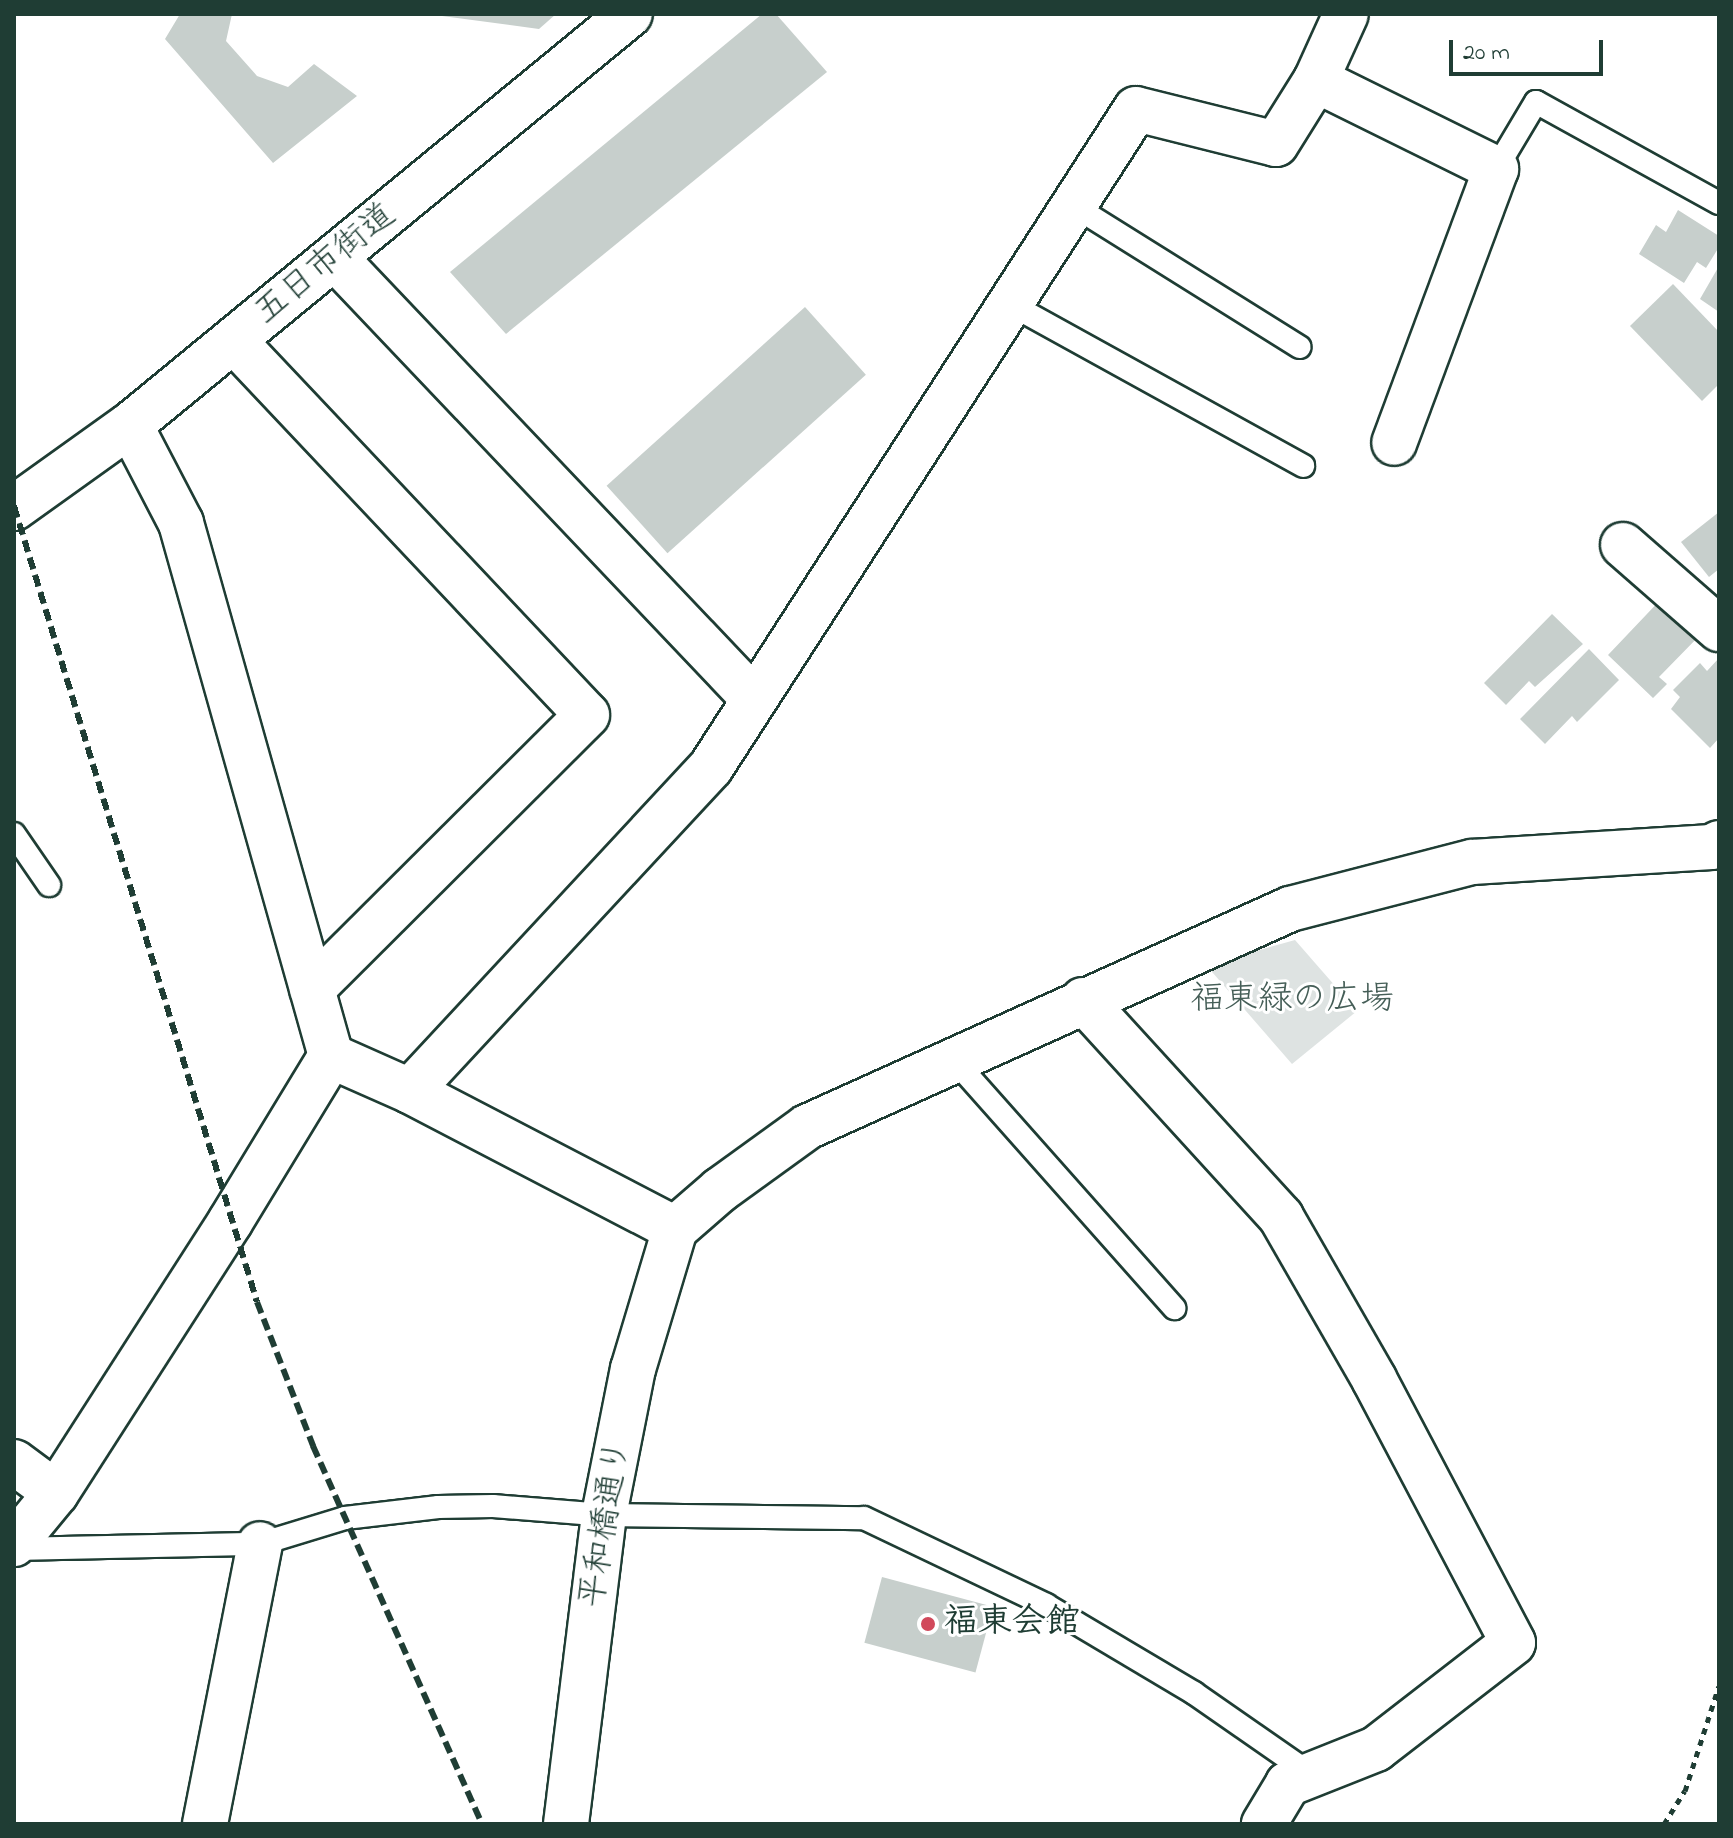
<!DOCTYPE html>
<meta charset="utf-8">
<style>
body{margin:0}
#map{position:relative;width:1733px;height:1838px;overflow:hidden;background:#fff;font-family:"Indie Flower","Klee One",sans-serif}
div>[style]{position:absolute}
.green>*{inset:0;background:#dee3e2}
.building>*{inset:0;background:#c7cfcc;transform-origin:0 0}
.path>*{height:5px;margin-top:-2.5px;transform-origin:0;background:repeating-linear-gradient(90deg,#1f3d34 0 6px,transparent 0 12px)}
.roads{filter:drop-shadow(2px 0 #1f3d34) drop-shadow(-2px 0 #1f3d34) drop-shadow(0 2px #1f3d34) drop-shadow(0 -2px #1f3d34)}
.lane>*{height:22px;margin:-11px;padding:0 11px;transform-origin:11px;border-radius:11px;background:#fff}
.street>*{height:44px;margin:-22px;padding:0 22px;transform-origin:22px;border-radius:22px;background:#fff}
.primary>*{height:44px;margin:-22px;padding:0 22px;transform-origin:22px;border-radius:22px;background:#fff}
.rail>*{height:6px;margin-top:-3px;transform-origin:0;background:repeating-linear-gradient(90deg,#1f3d34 0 12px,transparent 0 18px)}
.dots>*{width:22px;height:22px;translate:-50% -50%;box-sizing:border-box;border:4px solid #fff;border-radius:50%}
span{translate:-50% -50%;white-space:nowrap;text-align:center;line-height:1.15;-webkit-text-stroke:6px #fff;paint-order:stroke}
.street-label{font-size:34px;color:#1f3d34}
.park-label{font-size:34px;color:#455e57}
.poi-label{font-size:34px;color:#1f3d34;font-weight:700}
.left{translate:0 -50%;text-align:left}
.frame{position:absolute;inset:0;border:16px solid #1f3d34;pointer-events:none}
.scale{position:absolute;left:1449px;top:40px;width:154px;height:36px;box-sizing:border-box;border:4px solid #1f3d34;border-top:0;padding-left:10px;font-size:24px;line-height:28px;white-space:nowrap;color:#1f3d34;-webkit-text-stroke:6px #fff;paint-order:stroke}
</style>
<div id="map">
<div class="green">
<i style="clip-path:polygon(1295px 940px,1357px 1011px,1292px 1064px,1206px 965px)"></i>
</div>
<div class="building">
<i style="clip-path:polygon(180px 14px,232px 14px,226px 41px,257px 76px,288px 87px,314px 64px,357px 96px,273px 163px,165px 39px)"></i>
<i style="clip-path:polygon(427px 14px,556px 14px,539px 29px)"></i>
<i style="clip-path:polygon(762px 14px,776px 14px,827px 72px,506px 334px,450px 272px)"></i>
<i style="clip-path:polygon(1678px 210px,1719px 236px,1719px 247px,1706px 268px,1697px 262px,1684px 283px,1639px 254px,1656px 225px,1666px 232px)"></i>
<i style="clip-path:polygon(1719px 266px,1719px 312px,1700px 299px)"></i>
<i style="clip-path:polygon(1673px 284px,1719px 332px,1719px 384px,1702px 401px,1630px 326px)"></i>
<i style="left:805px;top:307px;width:91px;height:267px;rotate:48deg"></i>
<i style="clip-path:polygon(1719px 512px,1719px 569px,1709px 577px,1681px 542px)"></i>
<i style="clip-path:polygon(1665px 595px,1703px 632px,1659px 677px,1667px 684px,1653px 698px,1608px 655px)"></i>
<i style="clip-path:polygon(1552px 614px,1583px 644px,1535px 687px,1529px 681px,1506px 705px,1484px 683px)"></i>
<i style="clip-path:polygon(1589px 649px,1619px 680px,1577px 722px,1572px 716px,1545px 744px,1520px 719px)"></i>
<i style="clip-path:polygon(1719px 658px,1719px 738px,1710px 748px,1671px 709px,1680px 697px,1673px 690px,1700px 663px,1707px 671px)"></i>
<i style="left:882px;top:1577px;width:115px;height:68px;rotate:15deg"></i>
</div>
<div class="path">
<i style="left:1664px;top:1824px;width:39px;rotate:-58deg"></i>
<i style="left:1685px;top:1791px;width:110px;rotate:-72.1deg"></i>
</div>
<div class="roads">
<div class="lane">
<i style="left:1496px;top:169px;width:78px;rotate:-59.2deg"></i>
<i style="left:1536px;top:102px;width:209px;rotate:28.9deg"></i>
<i style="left:1074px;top:206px;width:266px;rotate:32deg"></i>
<i style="left:1010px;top:304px;width:335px;rotate:28.9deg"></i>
<i style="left:14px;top:834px;width:62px;rotate:55.5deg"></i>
<i style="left:954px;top:1060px;width:332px;rotate:48.4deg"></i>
<i style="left:14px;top:1549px;width:246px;rotate:-1.2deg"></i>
<i style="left:260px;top:1544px;width:89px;rotate:-17deg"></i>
<i style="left:345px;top:1518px;width:94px;rotate:-6.7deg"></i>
<i style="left:438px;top:1507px;width:55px;rotate:-1deg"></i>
<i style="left:493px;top:1506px;width:111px;rotate:4.6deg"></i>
<i style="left:604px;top:1515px;width:260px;rotate:0.7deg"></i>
<i style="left:864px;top:1518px;width:202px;rotate:25.5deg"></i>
<i style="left:1046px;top:1605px;width:172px;rotate:30.7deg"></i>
<i style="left:1194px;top:1693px;width:144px;rotate:34.8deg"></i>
</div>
<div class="street">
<i style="left:1316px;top:80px;width:72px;rotate:-65.6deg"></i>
<i style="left:335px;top:258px;width:608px;rotate:46.47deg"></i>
<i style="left:234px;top:341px;width:514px;rotate:46.65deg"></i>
<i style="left:587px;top:715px;width:388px;rotate:135.1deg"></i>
<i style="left:1623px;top:545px;width:128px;rotate:41.2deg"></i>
<i style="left:1083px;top:1000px;width:294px;rotate:47.6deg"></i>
<i style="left:1281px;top:1217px;width:187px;rotate:60.1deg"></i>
<i style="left:1374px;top:1379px;width:298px;rotate:62.2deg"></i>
<i style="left:1513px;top:1643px;width:173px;rotate:142.3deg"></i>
<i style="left:1376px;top:1749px;width:95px;rotate:158.3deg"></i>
<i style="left:1288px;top:1784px;width:47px;rotate:121deg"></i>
<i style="left:331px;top:1056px;width:86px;rotate:23.9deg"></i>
<i style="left:410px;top:1091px;width:299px;rotate:27.5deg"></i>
<i style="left:410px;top:1091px;width:442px;rotate:-47.1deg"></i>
<i style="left:711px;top:767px;width:783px;rotate:-57.14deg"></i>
<i style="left:1136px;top:109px;width:144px;rotate:14deg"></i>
<i style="left:1276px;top:144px;width:75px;rotate:-58deg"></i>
<i style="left:1316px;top:80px;width:201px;rotate:26.3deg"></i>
<i style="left:1496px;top:169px;width:292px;rotate:110.4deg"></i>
<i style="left:675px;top:1229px;width:60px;rotate:-40.9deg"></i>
<i style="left:720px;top:1190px;width:107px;rotate:-35.9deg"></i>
<i style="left:807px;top:1127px;width:530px;rotate:-24.29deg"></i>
<i style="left:1290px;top:909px;width:188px;rotate:-14.5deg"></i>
<i style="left:1472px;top:862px;width:240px;rotate:-3.6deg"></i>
<i style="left:1712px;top:847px;width:8px;rotate:-30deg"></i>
<i style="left:14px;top:1462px;width:52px;rotate:36.4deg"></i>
<i style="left:14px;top:1544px;width:66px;rotate:-50.5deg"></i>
<i style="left:56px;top:1493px;width:322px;rotate:-57.3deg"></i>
<i style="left:230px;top:1222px;width:194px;rotate:-58.7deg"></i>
<i style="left:331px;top:1056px;width:554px;rotate:-105.72deg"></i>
<i style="left:181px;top:523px;width:110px;rotate:-117.5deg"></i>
<i style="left:205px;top:1824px;width:285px;rotate:-78.9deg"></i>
<i style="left:566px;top:1824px;width:311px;rotate:-83deg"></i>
<i style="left:604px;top:1515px;width:149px;rotate:-78.8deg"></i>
<i style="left:633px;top:1369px;width:146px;rotate:-73.3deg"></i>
</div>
<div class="primary">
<i style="left:14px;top:508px;width:143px;rotate:-35.6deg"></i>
<i style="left:130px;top:425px;width:647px;rotate:-39.42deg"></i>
</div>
</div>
<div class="rail">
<i style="left:14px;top:506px;width:832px;rotate:73.02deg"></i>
<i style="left:257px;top:1302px;width:155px;rotate:68.7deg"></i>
<i style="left:313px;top:1446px;width:414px;rotate:65.9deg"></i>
</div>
<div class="dots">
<i style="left:928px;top:1624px;background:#d1495b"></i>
</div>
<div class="street-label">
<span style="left:326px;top:265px;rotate:-39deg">五日市街道</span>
<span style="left:607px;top:1524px;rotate:-81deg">平和橋通り</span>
</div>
<div class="park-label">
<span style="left:1292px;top:1001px">福東緑の広場</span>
</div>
<div class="poi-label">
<span class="left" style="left:944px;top:1624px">福東会館</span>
</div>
<div class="frame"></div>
<div class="scale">20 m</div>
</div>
